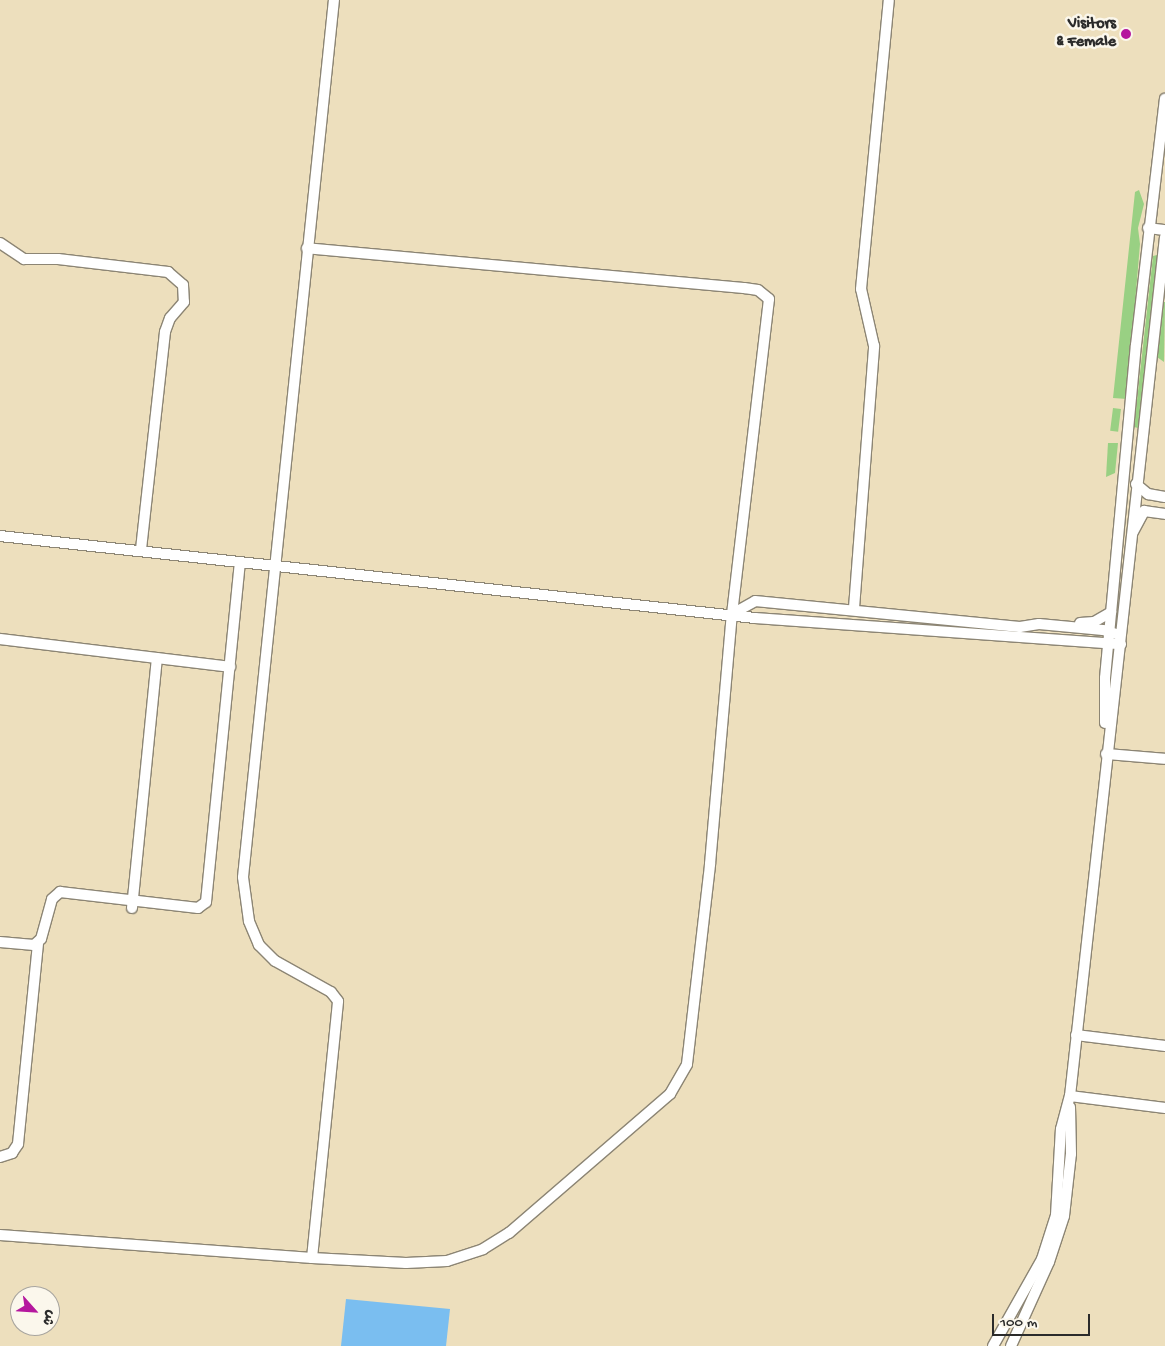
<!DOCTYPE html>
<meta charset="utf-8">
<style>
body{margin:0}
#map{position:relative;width:1165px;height:1346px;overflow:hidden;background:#eddfbd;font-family:"Gochi Hand","Playpen Sans Arabic",sans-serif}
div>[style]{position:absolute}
.green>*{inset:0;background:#99d083;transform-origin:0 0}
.water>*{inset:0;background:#7abef0}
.roads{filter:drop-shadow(1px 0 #8c8574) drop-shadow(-1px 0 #8c8574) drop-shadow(0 1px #8c8574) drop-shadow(0 -1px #8c8574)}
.minor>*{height:10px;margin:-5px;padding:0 5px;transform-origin:5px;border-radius:5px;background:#fff}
.dots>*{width:14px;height:14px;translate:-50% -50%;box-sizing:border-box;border:2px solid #fbf7ec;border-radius:50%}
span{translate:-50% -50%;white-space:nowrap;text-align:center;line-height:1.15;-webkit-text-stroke:5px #fbf7ec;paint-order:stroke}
.poi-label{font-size:16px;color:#2b2b2b;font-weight:700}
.right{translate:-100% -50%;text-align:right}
.north{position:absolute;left:10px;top:1286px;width:50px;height:50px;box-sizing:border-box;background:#fbf7ec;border:1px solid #a8a59f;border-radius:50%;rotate:116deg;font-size:14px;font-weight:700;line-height:20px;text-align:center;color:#2b2b2b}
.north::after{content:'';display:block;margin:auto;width:18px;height:22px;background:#b5179e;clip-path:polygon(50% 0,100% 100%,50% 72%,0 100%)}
.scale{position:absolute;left:992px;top:1314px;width:98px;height:22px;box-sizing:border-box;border:2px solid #2b2b2b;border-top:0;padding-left:6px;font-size:15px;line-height:18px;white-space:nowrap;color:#2b2b2b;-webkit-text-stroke:4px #fbf7ec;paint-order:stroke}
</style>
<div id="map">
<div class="green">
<i style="clip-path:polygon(1139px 190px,1144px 204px,1138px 228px,1140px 244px,1127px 399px,1113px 398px,1135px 192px)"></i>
<i style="clip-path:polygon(1157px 255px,1159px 257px,1143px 389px,1138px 428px,1134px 427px,1153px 256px)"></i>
<i style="clip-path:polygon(1163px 302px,1165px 302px,1164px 362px,1157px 357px)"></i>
<i style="left:1113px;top:408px;width:8px;height:23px;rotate:7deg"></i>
<i style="clip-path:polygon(1108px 443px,1118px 443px,1115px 473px,1106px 477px)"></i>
</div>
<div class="water">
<i style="clip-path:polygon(346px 1299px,450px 1309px,446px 1346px,341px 1346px)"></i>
</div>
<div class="roads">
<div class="minor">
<i style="left:1148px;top:228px;width:17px;rotate:7deg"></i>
<i style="left:0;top:243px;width:29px;rotate:34deg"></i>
<i style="left:24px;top:259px;width:34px"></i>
<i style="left:58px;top:259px;width:111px;rotate:6.7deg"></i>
<i style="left:168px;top:272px;width:20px;rotate:41deg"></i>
<i style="left:183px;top:285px;width:17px;rotate:87deg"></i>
<i style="left:184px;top:302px;width:21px;rotate:131deg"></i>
<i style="left:170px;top:318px;width:15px;rotate:110deg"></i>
<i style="left:165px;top:332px;width:220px;rotate:96.3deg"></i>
<i style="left:1136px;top:484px;width:16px;rotate:40deg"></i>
<i style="left:1148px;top:494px;width:17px;rotate:10deg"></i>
<i style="left:1133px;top:532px;width:24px;rotate:-62deg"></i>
<i style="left:1144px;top:511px;width:21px;rotate:8deg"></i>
<i style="left:0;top:536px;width:759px;rotate:6.2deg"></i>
<i style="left:755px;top:618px;width:367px;rotate:4.1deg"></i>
<i style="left:854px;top:608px;width:263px;rotate:-85.6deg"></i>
<i style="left:874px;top:346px;width:58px;rotate:-102.8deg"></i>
<i style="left:861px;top:289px;width:290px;rotate:-84.5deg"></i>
<i style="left:732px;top:614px;width:26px;rotate:-29deg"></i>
<i style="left:755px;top:601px;width:266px;rotate:5.6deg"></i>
<i style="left:1020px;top:627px;width:19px;rotate:-9deg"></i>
<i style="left:1039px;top:624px;width:64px;rotate:5.4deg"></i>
<i style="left:1103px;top:630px;width:14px;rotate:17deg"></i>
<i style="left:1080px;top:623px;width:14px;rotate:-4deg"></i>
<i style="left:1094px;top:622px;width:20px;rotate:-30deg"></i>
<i style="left:0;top:639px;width:232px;rotate:6.9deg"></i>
<i style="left:1105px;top:723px;width:45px;rotate:-90deg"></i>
<i style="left:1105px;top:678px;width:334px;rotate:-84.7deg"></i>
<i style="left:1136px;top:345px;width:248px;rotate:-83.3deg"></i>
<i style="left:1106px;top:754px;width:59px;rotate:4.8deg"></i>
<i style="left:132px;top:908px;width:251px;rotate:-84.3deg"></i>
<i style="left:0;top:942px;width:34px;rotate:5deg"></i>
<i style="left:34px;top:945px;width:9px;rotate:-41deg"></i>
<i style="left:41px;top:939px;width:41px;rotate:-74.6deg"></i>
<i style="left:52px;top:899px;width:11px;rotate:-41deg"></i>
<i style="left:60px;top:892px;width:139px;rotate:6.6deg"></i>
<i style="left:198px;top:908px;width:10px;rotate:-37deg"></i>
<i style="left:206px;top:902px;width:341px;rotate:-84.3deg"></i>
<i style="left:1076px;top:1035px;width:90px;rotate:7deg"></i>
<i style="left:1070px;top:1096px;width:96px;rotate:7.2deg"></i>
<i style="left:0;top:1157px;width:13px;rotate:-18deg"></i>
<i style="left:12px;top:1153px;width:11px;rotate:-56deg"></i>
<i style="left:18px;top:1144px;width:203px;rotate:-84.3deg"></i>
<i style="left:0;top:1235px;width:313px;rotate:4.2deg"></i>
<i style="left:312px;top:1258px;width:94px;rotate:3deg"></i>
<i style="left:406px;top:1263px;width:41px;rotate:-2.8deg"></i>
<i style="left:447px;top:1261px;width:38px;rotate:-18deg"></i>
<i style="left:483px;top:1249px;width:31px;rotate:-32deg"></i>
<i style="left:509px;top:1233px;width:213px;rotate:-40.8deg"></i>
<i style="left:670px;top:1094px;width:34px;rotate:-60deg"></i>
<i style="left:687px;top:1064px;width:201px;rotate:-83.4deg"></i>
<i style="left:710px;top:864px;width:251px;rotate:-85deg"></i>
<i style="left:732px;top:614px;width:317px;rotate:-83.3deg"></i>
<i style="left:769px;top:299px;width:14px;rotate:-141deg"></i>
<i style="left:758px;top:290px;width:14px;rotate:-172deg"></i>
<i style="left:744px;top:288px;width:439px;rotate:-174.8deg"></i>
<i style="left:312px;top:1258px;width:258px;rotate:-84.2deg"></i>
<i style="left:338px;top:1001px;width:11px;rotate:-128deg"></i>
<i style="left:331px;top:992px;width:64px;rotate:-151deg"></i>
<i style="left:275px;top:961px;width:23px;rotate:-135deg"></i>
<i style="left:259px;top:945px;width:26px;rotate:-113deg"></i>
<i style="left:249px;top:921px;width:44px;rotate:-97.8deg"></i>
<i style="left:243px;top:877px;width:882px;rotate:-84.08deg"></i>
<i style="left:993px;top:1346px;width:100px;rotate:-60.6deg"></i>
<i style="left:1042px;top:1259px;width:46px;rotate:-72.3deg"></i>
<i style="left:1056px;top:1215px;width:86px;rotate:-86.7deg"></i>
<i style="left:1061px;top:1129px;width:34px;rotate:-75deg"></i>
<i style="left:1070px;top:1096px;width:864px;rotate:-83.69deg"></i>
<i style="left:1011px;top:1346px;width:92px;rotate:-65.7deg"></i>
<i style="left:1049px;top:1262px;width:48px;rotate:-71.9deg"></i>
<i style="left:1064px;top:1216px;width:62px;rotate:-83.6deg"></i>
<i style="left:1071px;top:1154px;width:47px;rotate:-91.2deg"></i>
</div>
</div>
<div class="dots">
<i style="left:1126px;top:34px;background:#b5179e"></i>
</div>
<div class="poi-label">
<span class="right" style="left:1116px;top:34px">Visitors<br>&amp; Female</span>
</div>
<div class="north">ش</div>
<div class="scale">100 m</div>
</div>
